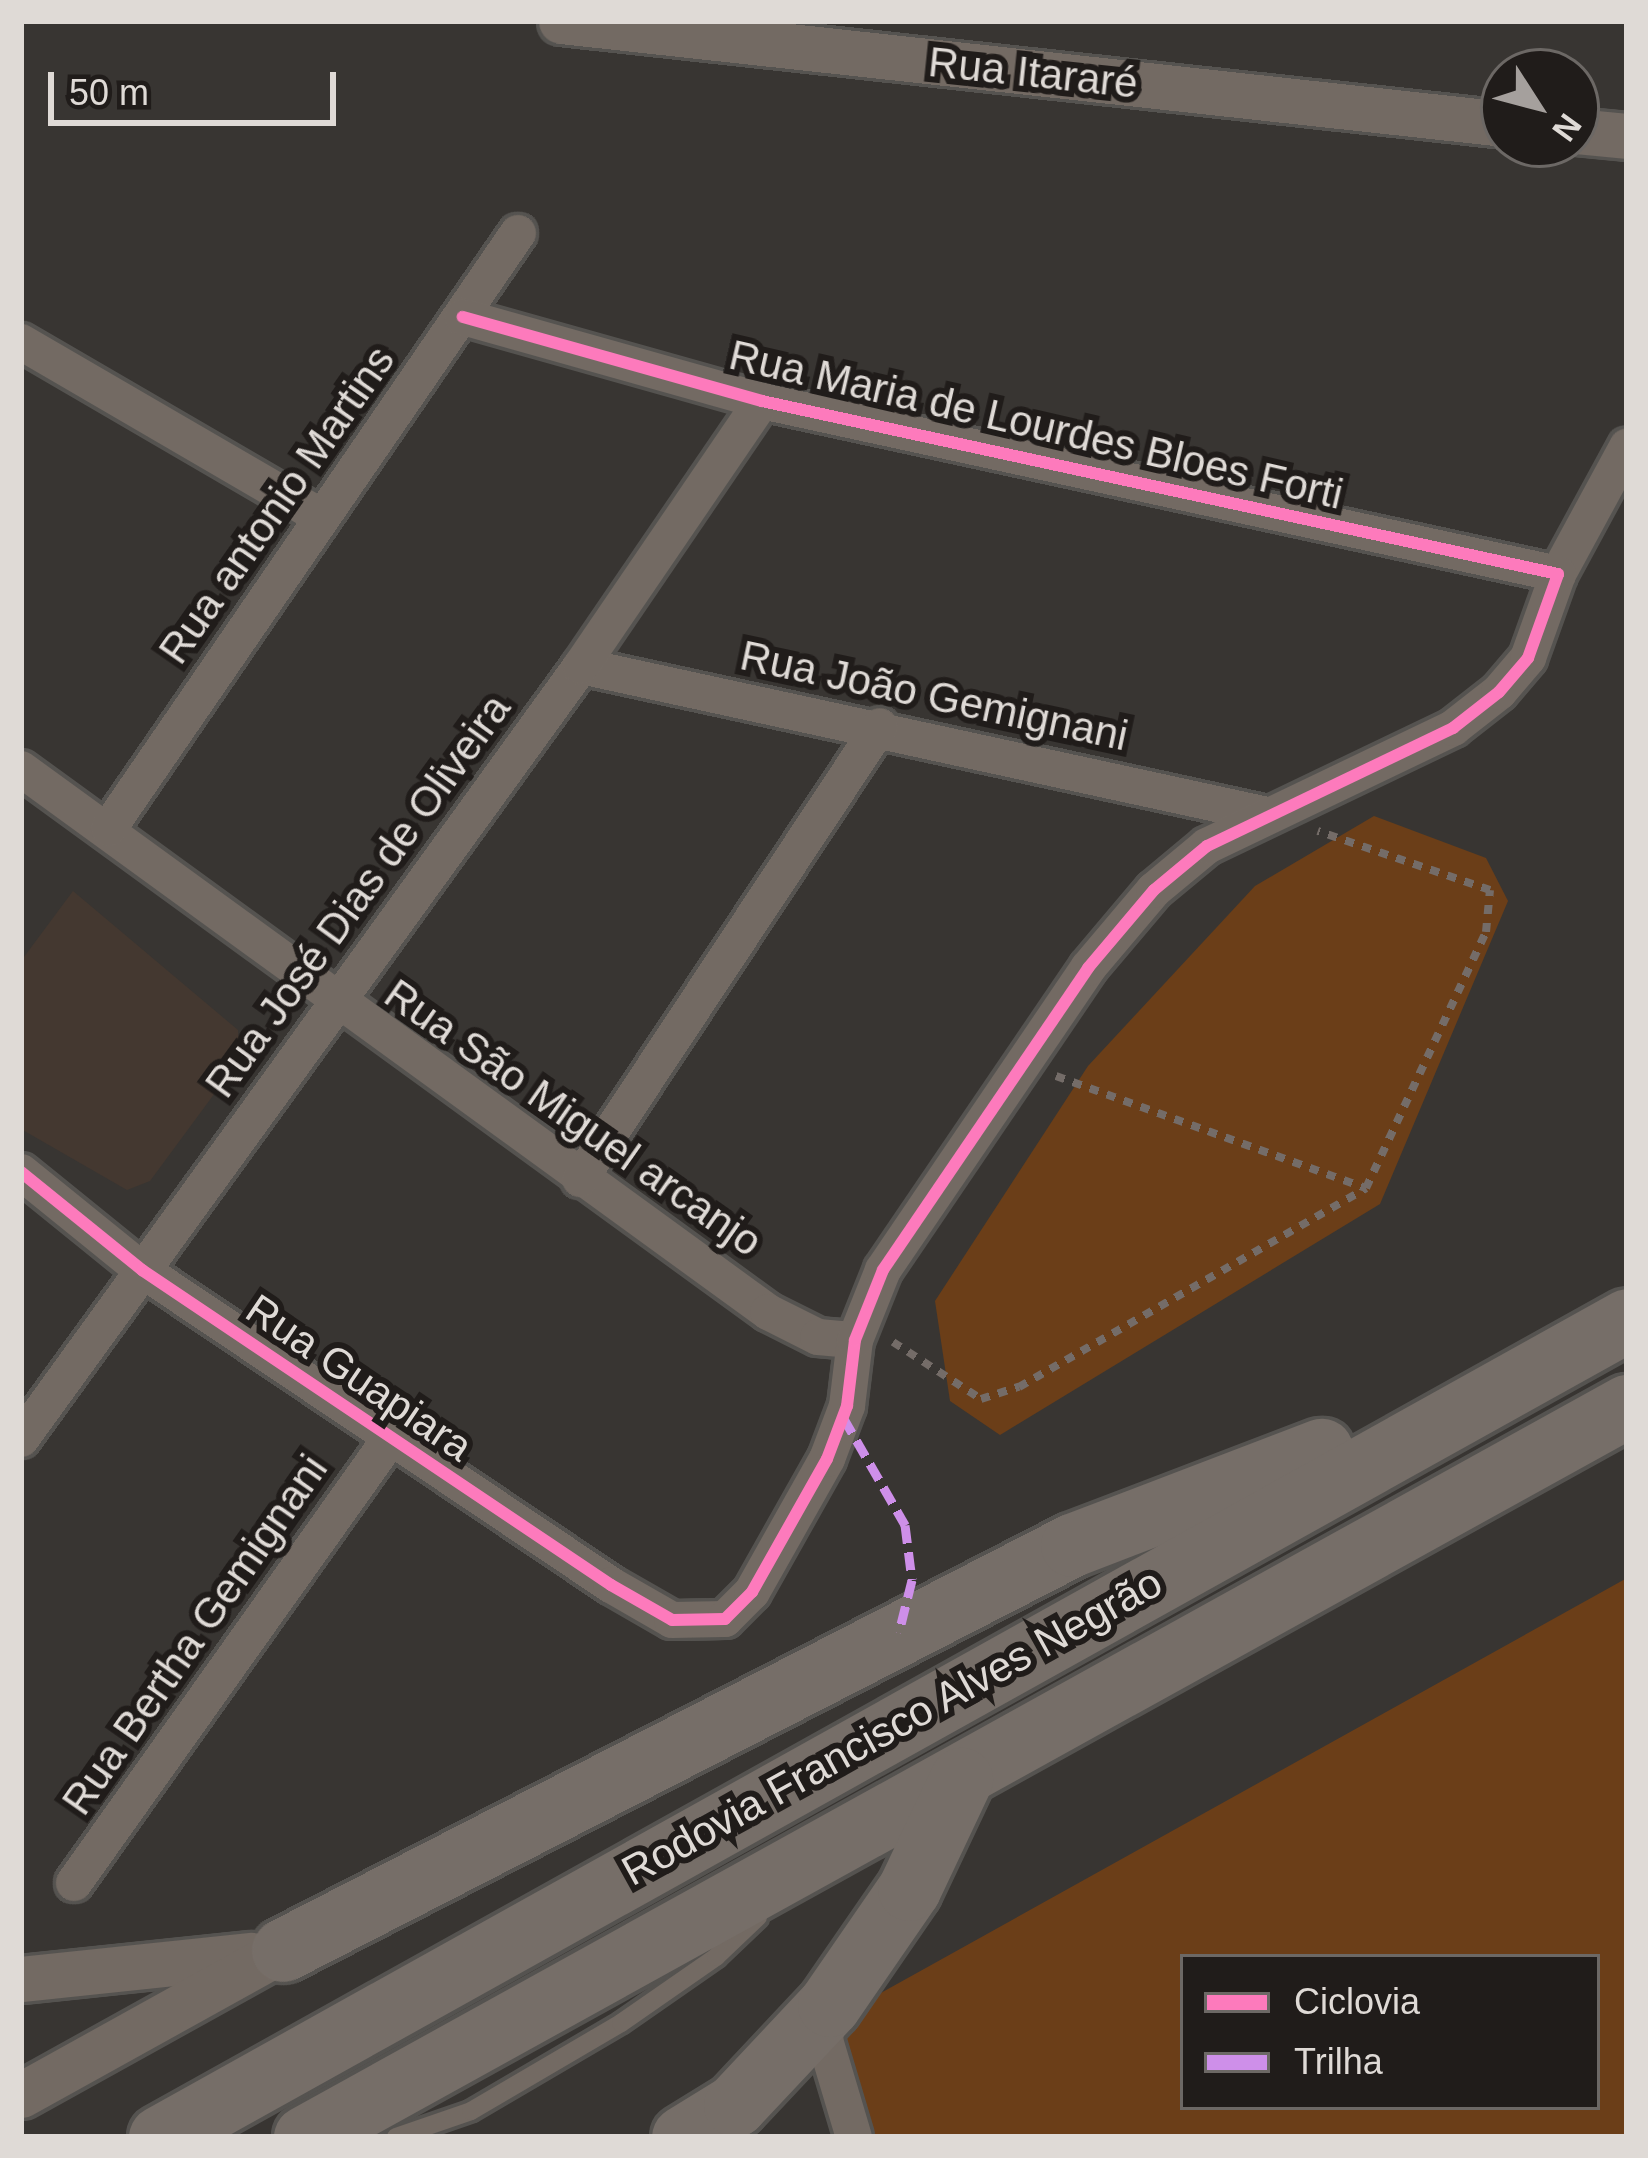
<!DOCTYPE html>
<meta charset="utf-8">
<style>
body{margin:0}
#map{position:relative;width:1648px;height:2158px;overflow:hidden;background:#383532;font-family:Helvetica,sans-serif}
div>[style]{position:absolute}
.built>*{inset:0;background:#443830}
.green>*{inset:0;background:#6b3e18}
.path>*{height:8px;margin-top:-4px;transform-origin:0;background:repeating-linear-gradient(90deg,#746c68 0 9px,transparent 0 18px)}
.roads{filter:drop-shadow(3px 0 #555350) drop-shadow(-3px 0 #555350) drop-shadow(0 3px #555350) drop-shadow(0 -3px #555350)}
.service>*{height:18px;margin:-9px;padding:0 9px;transform-origin:9px;border-radius:9px;background:#736a63}
.minor>*{height:36px;margin:-18px;padding:0 18px;transform-origin:18px;border-radius:18px;background:#736a63}
.tertiary>*{height:45px;margin:-22.5px;padding:0 22.5px;transform-origin:22.5px;border-radius:22.5px;background:#736a63}
.trunk>*{height:63px;margin:-31.5px;padding:0 31.5px;transform-origin:31.5px;border-radius:31.5px;background:#766e68}
.quiet>*{height:9px;margin-top:-4.5px;transform-origin:0;background:repeating-linear-gradient(90deg,#ce8fe9 0 18px,transparent 0 27px)}
.cycleway>*{height:12px;margin:-6px;padding:0 6px;transform-origin:6px;border-radius:6px;background:#fd7abc}
span{translate:-50% -50%;white-space:nowrap;text-align:center;line-height:1.15;-webkit-text-stroke:12px #201c1a;paint-order:stroke}
.street-label{font-size:42px;color:#dfdad6}
.frame{position:absolute;inset:0;border:24px solid #dfdad6;pointer-events:none}
.legend{position:absolute;left:1180px;top:1954px;width:420px;height:156px;box-sizing:border-box;background:#201c1a;border:3px solid #6c6865;margin:0;padding:15px 21px;list-style:none;font-size:36px;color:#dfdad6}
.legend li{display:flex;align-items:center;gap:24px;height:60px}
.legend b{width:60px;border:3px solid #6c6865}
.north{position:absolute;left:1480px;top:48px;width:120px;height:120px;box-sizing:border-box;background:#201c1a;border:3px solid #6c6865;border-radius:50%;rotate:126deg;font-size:33px;font-weight:700;line-height:48px;text-align:center;color:#dfdad6}
.north::after{content:'';display:block;margin:auto;width:42px;height:54px;background:#a5a09d;clip-path:polygon(50% 0,100% 100%,50% 72%,0 100%)}
.scale{position:absolute;left:48px;top:72px;width:288px;height:54px;box-sizing:border-box;border:6px solid #dfdad6;border-top:0;padding-left:15px;font-size:36px;line-height:42px;white-space:nowrap;color:#dfdad6;-webkit-text-stroke:9px #201c1a;paint-order:stroke}
</style>
<div id="map">
<div class="built">
<i style="clip-path:polygon(73px 891px,238px 1030px,240px 1059px,150px 1181px,127px 1190px,21px 1129px,21px 961px)"></i>
</div>
<div class="green">
<i style="clip-path:polygon(1374px 816px,1486px 858px,1508px 901px,1380px 1204px,1000px 1435px,950px 1401px,935px 1301px,1088px 1066px,1255px 886px)"></i>
<i style="clip-path:polygon(evenodd,1627px 1578px,1627px 2137px,854px 2137px,825px 2040px,870px 1999px,1627px 1578px,1183px 1957px,1597px 1957px,1597px 2107px,1183px 2107px,1183px 1957px)"></i>
</div>
<div class="path">
<i style="left:1056px;top:1076px;width:330px;rotate:19.9deg"></i>
<i style="left:893px;top:1342px;width:105px;rotate:32.9deg"></i>
<i style="left:981px;top:1399px;width:40px;rotate:-18deg"></i>
<i style="left:1019px;top:1387px;width:400px;rotate:-29.8deg"></i>
<i style="left:1366px;top:1188px;width:283px;rotate:-64.9deg"></i>
<i style="left:1486px;top:932px;width:42px;rotate:-84.6deg"></i>
<i style="left:1490px;top:890px;width:182px;rotate:-161.1deg"></i>
</div>
<div class="roads">
<div class="service">
<i style="left:396px;top:2137px;width:79px;rotate:-19.1deg"></i>
<i style="left:471px;top:2111px;width:174px;rotate:-30.4deg"></i>
<i style="left:621px;top:2023px;width:116px;rotate:-34.8deg"></i>
<i style="left:716px;top:1957px;width:58px;rotate:-43.6deg"></i>
</div>
<div class="minor">
<i style="left:21px;top:342px;width:348px;rotate:30.2deg"></i>
<i style="left:1558px;top:574px;width:145px;rotate:-61.5deg"></i>
<i style="left:581px;top:666px;width:702px;rotate:12.25deg"></i>
<i style="left:21px;top:769px;width:924px;rotate:36.01deg"></i>
<i style="left:768px;top:1312px;width:56px;rotate:26.6deg"></i>
<i style="left:818px;top:1337px;width:37px;rotate:5deg"></i>
<i style="left:109px;top:828px;width:722px;rotate:-55.5deg"></i>
<i style="left:21px;top:1172px;width:156px;rotate:39deg"></i>
<i style="left:142px;top:1270px;width:565px;rotate:33.89deg"></i>
<i style="left:611px;top:1585px;width:70px;rotate:29.8deg"></i>
<i style="left:672px;top:1620px;width:53px;rotate:-1.1deg"></i>
<i style="left:725px;top:1619px;width:38px;rotate:-45deg"></i>
<i style="left:752px;top:1592px;width:153px;rotate:-60.6deg"></i>
<i style="left:827px;top:1459px;width:57px;rotate:-69.3deg"></i>
<i style="left:847px;top:1406px;width:66px;rotate:-83.1deg"></i>
<i style="left:855px;top:1340px;width:75px;rotate:-68.2deg"></i>
<i style="left:883px;top:1270px;width:365px;rotate:-55.8deg"></i>
<i style="left:1088px;top:968px;width:102px;rotate:-49.8deg"></i>
<i style="left:1154px;top:890px;width:69px;rotate:-39.7deg"></i>
<i style="left:1207px;top:846px;width:273px;rotate:-25.6deg"></i>
<i style="left:1453px;top:728px;width:58px;rotate:-38deg"></i>
<i style="left:1499px;top:692px;width:45px;rotate:-49.5deg"></i>
<i style="left:1528px;top:658px;width:89px;rotate:-70.3deg"></i>
<i style="left:1558px;top:574px;width:815px;rotate:-167.74deg"></i>
<i style="left:762px;top:401px;width:311px;rotate:-164.3deg"></i>
<i style="left:580px;top:1179px;width:543px;rotate:-56.49deg"></i>
<i style="left:21px;top:1439px;width:955px;rotate:-54.08deg"></i>
<i style="left:581px;top:666px;width:321px;rotate:-55.7deg"></i>
<i style="left:74px;top:1883px;width:544px;rotate:-54.58deg"></i>
<i style="left:828px;top:2007px;width:33px;rotate:95deg"></i>
<i style="left:825px;top:2040px;width:101px;rotate:73.4deg"></i>
</div>
<div class="tertiary">
<i style="left:561px;top:21px;width:949px;rotate:6.23deg"></i>
<i style="left:1576px;top:131px;width:51px;rotate:5.6deg"></i>
<i style="left:21px;top:1979px;width:231px;rotate:-6deg"></i>
<i style="left:21px;top:2095px;width:299px;rotate:-29deg"></i>
</div>
<div class="trunk">
<i style="left:283px;top:1950px;width:887px;rotate:-27.17deg"></i>
<i style="left:1072px;top:1545px;width:267px;rotate:-20.9deg"></i>
<i style="left:160px;top:2137px;width:1679px;rotate:-29.11deg"></i>
<i style="left:305px;top:2137px;width:1511px;rotate:-28.94deg"></i>
<i style="left:683px;top:2137px;width:61px;rotate:-31.6deg"></i>
<i style="left:735px;top:2105px;width:137px;rotate:-46.8deg"></i>
<i style="left:829px;top:2005px;width:141px;rotate:-55.4deg"></i>
<i style="left:909px;top:1889px;width:122px;rotate:-64.7deg"></i>
</div>
</div>
<div class="quiet">
<i style="left:843px;top:1417px;width:125px;rotate:60.1deg"></i>
<i style="left:905px;top:1525px;width:55px;rotate:82.7deg"></i>
<i style="left:912px;top:1580px;width:54px;rotate:104deg"></i>
</div>
<div class="cycleway">
<i style="left:21px;top:1172px;width:156px;rotate:39deg"></i>
<i style="left:142px;top:1270px;width:565px;rotate:33.89deg"></i>
<i style="left:611px;top:1585px;width:70px;rotate:29.8deg"></i>
<i style="left:672px;top:1620px;width:53px;rotate:-1.1deg"></i>
<i style="left:725px;top:1619px;width:38px;rotate:-45deg"></i>
<i style="left:752px;top:1592px;width:153px;rotate:-60.6deg"></i>
<i style="left:827px;top:1459px;width:57px;rotate:-69.3deg"></i>
<i style="left:847px;top:1406px;width:66px;rotate:-83.1deg"></i>
<i style="left:855px;top:1340px;width:75px;rotate:-68.2deg"></i>
<i style="left:883px;top:1270px;width:365px;rotate:-55.8deg"></i>
<i style="left:1088px;top:968px;width:102px;rotate:-49.8deg"></i>
<i style="left:1154px;top:890px;width:69px;rotate:-39.7deg"></i>
<i style="left:1207px;top:846px;width:273px;rotate:-25.6deg"></i>
<i style="left:1453px;top:728px;width:58px;rotate:-38deg"></i>
<i style="left:1499px;top:692px;width:45px;rotate:-49.5deg"></i>
<i style="left:1528px;top:658px;width:89px;rotate:-70.3deg"></i>
<i style="left:1558px;top:574px;width:815px;rotate:-167.74deg"></i>
<i style="left:762px;top:401px;width:311px;rotate:-164.3deg"></i>
</div>
<div class="street-label">
<span style="left:1033px;top:73px;rotate:6deg">Rua Itararé</span>
<span style="left:1036px;top:425px;rotate:13deg">Rua Maria de Lourdes Bloes Forti</span>
<span style="left:277px;top:505px;rotate:-55deg">Rua antonio Martins</span>
<span style="left:934px;top:696px;rotate:12deg">Rua João Gemignani</span>
<span style="left:358px;top:896px;rotate:-54deg">Rua José Dias de Oliveira</span>
<span style="left:573px;top:1118px;rotate:35deg">Rua São Miguel arcanjo</span>
<span style="left:359px;top:1378px;rotate:34deg">Rua Guapiara</span>
<span style="left:195px;top:1635px;rotate:-55deg">Rua Bertha Gemignani</span>
<span style="left:892px;top:1727px;rotate:-29deg">Rodovia Francisco Alves Negrão</span>
</div>
<div class="frame"></div>
<ul class="legend">
<li><b style="height:15px;background:#fd7abc"></b>Ciclovia</li>
<li><b style="height:15px;background:#ce8fe9"></b>Trilha</li>
</ul>
<div class="north">N</div>
<div class="scale">50 m</div>
</div>
